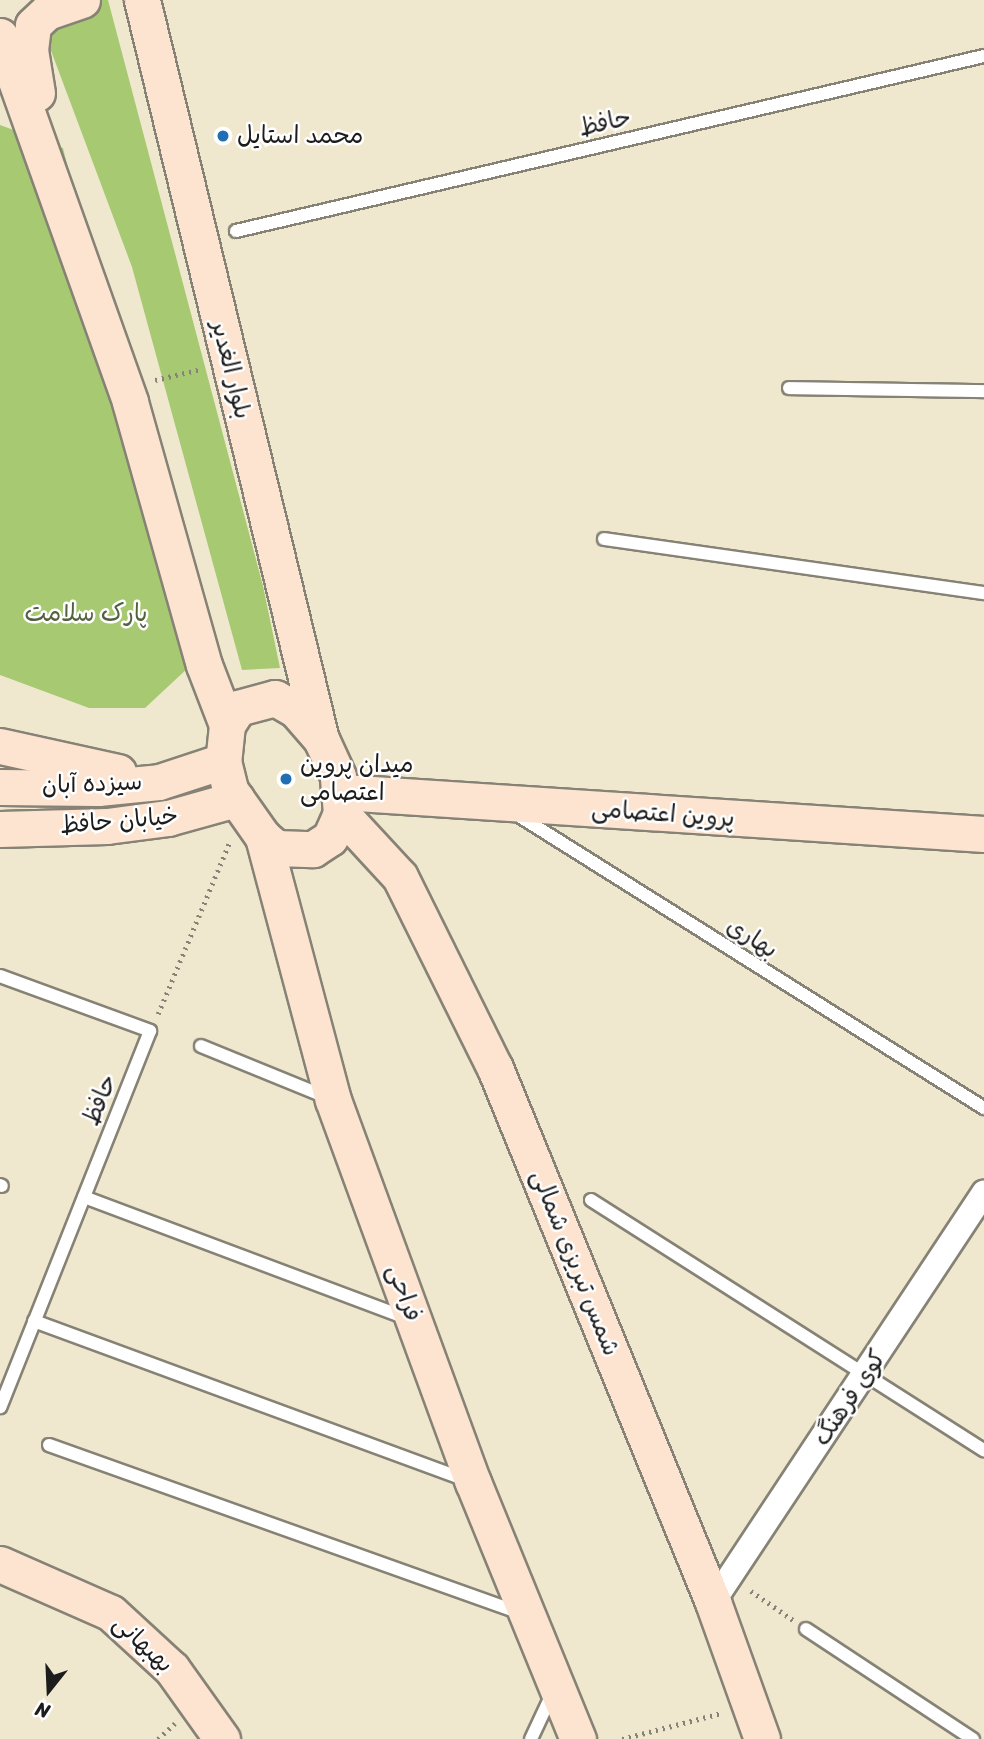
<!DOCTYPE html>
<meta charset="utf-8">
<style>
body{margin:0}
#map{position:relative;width:984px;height:1739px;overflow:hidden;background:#f0e8ce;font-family:Sriracha,"Playpen Sans Arabic",sans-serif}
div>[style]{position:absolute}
.green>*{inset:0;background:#a6c972}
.path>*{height:4.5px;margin-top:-2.25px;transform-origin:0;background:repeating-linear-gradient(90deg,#868275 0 2px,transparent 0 7px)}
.roads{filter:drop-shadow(2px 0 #868275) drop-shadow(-2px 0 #868275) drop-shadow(0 2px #868275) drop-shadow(0 -2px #868275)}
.lane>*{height:12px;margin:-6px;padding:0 6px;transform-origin:6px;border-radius:6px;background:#fff}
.street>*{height:24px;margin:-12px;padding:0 12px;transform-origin:12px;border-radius:12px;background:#fff}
.secondary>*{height:35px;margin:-17.5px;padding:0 17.5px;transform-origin:17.5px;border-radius:17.5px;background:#fde4d0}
.dots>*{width:19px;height:19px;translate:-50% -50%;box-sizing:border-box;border:4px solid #fff;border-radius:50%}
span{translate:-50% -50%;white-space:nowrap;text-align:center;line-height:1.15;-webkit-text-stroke:5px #fff;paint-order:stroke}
.street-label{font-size:24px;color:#1c1c1c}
.poi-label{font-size:24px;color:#1c1c1c}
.left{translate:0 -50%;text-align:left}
.park-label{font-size:24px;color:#53613e}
.north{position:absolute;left:14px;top:1655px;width:70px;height:70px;-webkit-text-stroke:5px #fff;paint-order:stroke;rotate:198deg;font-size:19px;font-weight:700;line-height:28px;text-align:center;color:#1c1c1c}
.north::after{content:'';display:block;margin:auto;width:24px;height:32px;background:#1c1c1c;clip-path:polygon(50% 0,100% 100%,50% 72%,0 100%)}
</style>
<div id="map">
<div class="green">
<i style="clip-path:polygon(32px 0,108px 0,263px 586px,280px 668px,242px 670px,132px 267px)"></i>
<i style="clip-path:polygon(0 125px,63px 148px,189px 667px,145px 708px,89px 708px,0 675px)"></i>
</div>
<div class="path">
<i style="left:155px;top:380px;width:47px;rotate:-13.4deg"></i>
<i style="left:158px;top:1014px;width:187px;rotate:-67.4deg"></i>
<i style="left:751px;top:1591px;width:51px;rotate:34.6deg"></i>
<i style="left:158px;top:1739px;width:23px;rotate:-43deg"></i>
<i style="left:622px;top:1739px;width:103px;rotate:-14.6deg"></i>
</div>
<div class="roads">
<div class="lane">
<i style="left:236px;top:231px;width:768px;rotate:-13.17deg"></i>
<i style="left:789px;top:388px;width:195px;rotate:0.9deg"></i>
<i style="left:604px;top:539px;width:384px;rotate:8.1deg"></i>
<i style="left:516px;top:814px;width:553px;rotate:32.14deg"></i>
<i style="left:0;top:976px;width:160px;rotate:20.1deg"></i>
<i style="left:150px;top:1031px;width:405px;rotate:111.7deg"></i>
<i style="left:201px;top:1046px;width:135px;rotate:22.2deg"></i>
<i style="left:0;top:1185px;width:2px;rotate:27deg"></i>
<i style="left:84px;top:1197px;width:346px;rotate:20.6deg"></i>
<i style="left:591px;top:1200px;width:466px;rotate:32.5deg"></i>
<i style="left:34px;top:1321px;width:460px;rotate:20.2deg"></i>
<i style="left:49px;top:1445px;width:500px;rotate:19.63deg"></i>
<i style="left:806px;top:1629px;width:200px;rotate:33.4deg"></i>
<i style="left:531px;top:1739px;width:52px;rotate:-64.9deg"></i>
</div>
<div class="street">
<i style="left:713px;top:1602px;width:491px;rotate:-56.5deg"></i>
</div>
<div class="secondary">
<i style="left:142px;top:0;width:757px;rotate:76.4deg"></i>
<i style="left:0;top:36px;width:388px;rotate:70.4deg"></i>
<i style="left:130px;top:402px;width:273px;rotate:74.3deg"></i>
<i style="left:204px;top:665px;width:64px;rotate:69deg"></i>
<i style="left:37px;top:93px;width:44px;rotate:-99.2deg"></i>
<i style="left:30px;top:50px;width:25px;rotate:-83deg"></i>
<i style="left:33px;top:25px;width:19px;rotate:-43deg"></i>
<i style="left:47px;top:12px;width:37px;rotate:-19deg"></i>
<i style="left:0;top:746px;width:121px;rotate:12.4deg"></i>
<i style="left:0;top:787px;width:98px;rotate:0.6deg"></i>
<i style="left:98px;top:788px;width:61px;rotate:-5.6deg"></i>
<i style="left:159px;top:782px;width:67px;rotate:-18.2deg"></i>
<i style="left:342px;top:792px;width:643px;rotate:3.74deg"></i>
<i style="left:341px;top:813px;width:87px;rotate:47.3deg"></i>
<i style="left:400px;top:877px;width:213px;rotate:63.6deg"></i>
<i style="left:495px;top:1068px;width:577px;rotate:67.79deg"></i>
<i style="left:713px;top:1602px;width:145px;rotate:70.3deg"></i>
<i style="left:0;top:829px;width:107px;rotate:-1.6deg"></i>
<i style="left:107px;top:826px;width:62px;rotate:-7.5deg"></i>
<i style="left:168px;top:818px;width:71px;rotate:-15.6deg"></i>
<i style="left:263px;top:837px;width:17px;rotate:40deg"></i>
<i style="left:276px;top:848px;width:37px;rotate:2deg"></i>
<i style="left:313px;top:849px;width:20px;rotate:-33deg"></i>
<i style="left:330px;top:838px;width:27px;rotate:-66deg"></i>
<i style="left:341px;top:813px;width:37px;rotate:-95deg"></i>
<i style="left:338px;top:776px;width:41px;rotate:-114.7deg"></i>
<i style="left:321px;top:739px;width:38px;rotate:-131deg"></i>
<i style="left:296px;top:710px;width:24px;rotate:-150deg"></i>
<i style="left:275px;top:698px;width:38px;rotate:165deg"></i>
<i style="left:238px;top:708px;width:20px;rotate:123deg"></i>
<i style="left:227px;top:725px;width:36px;rotate:96deg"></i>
<i style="left:223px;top:761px;width:30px;rotate:76deg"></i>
<i style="left:230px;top:790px;width:57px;rotate:54.9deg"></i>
<i style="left:263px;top:837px;width:272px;rotate:75.1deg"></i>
<i style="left:333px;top:1100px;width:407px;rotate:69.9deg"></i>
<i style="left:473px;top:1482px;width:278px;rotate:67.8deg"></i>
<i style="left:0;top:1564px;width:121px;rotate:23.8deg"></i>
<i style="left:111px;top:1613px;width:83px;rotate:42.6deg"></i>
<i style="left:172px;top:1669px;width:86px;rotate:54.5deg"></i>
</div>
</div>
<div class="dots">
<i style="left:223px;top:136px;background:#1f6fb2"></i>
<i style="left:286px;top:779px;background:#1f6fb2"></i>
</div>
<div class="street-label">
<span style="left:605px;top:123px;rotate:-13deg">حافظ</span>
<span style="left:231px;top:370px;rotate:76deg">بلوار الغدیر</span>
<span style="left:92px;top:784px;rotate:-2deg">سیزده آبان</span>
<span style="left:663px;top:814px;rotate:4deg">پروین اعتصامی</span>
<span style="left:119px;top:821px;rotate:-5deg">خیابان حافظ</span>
<span style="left:752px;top:938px;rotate:32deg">بهاری</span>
<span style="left:100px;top:1100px;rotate:-68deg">حافظ</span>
<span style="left:575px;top:1263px;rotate:68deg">شمس تبریزی شمالی</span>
<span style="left:404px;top:1293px;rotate:70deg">فراحی</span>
<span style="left:850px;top:1398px;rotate:-56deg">کوی فرهنگ</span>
<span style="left:143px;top:1644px;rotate:43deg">بهبهانی</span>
</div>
<div class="poi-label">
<span class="left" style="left:237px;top:136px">محمد استایل</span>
<span class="left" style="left:300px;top:779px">میدان پروین<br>اعتصامی</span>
</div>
<div class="park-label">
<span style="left:86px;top:614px">پارک سلامت</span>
</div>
<div class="north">N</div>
</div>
